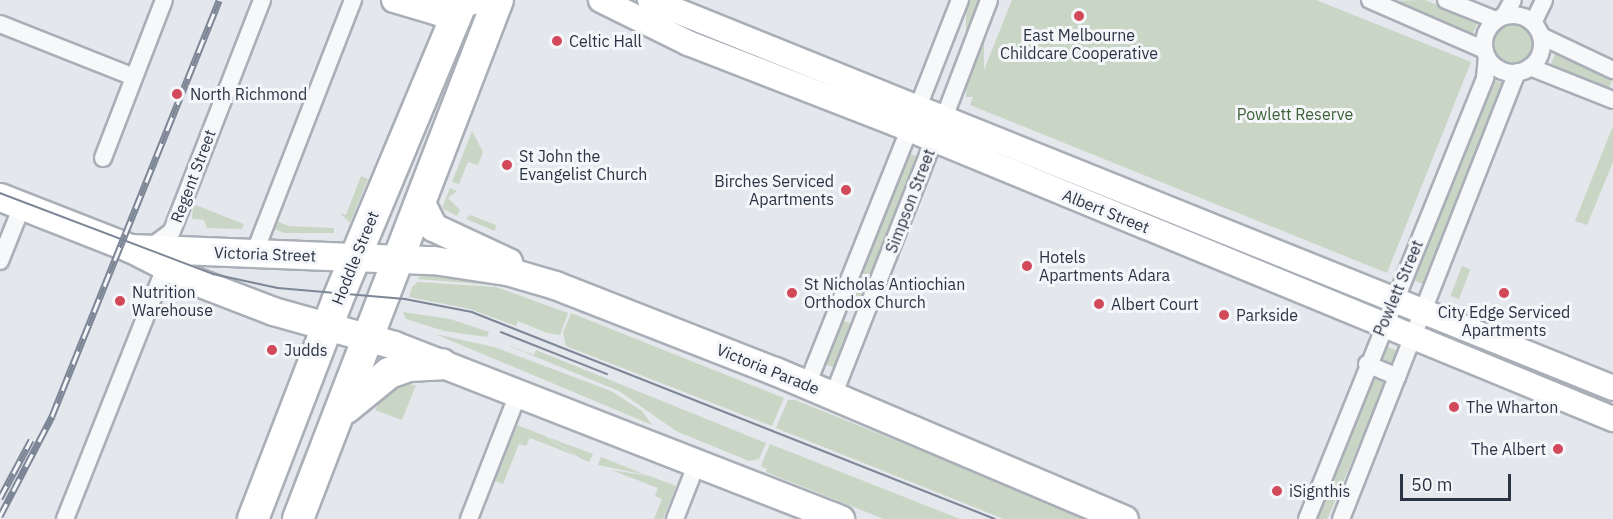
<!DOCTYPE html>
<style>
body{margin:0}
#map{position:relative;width:1613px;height:519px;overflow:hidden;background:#e4e7ec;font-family:"IBM Plex Sans",sans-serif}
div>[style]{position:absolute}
.green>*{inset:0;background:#c9d6c5;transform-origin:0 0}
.round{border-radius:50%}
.roads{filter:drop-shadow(2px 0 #a9aeb7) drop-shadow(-2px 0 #a9aeb7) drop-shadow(0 2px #a9aeb7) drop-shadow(0 -2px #a9aeb7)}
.street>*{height:16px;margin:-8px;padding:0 8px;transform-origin:8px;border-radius:8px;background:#f7f8fa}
.street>.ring{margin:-8px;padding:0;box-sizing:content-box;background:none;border:16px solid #f7f8fa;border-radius:50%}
.secondary>*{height:24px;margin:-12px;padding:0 12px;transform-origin:12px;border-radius:12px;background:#fff}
.primary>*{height:27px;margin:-13.5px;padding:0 13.5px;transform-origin:13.5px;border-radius:13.5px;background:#fff}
.highway>*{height:30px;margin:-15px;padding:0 15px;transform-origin:15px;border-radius:15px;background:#fff}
.tram>*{height:1.5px;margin:-0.75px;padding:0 0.75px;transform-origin:0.75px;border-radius:0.75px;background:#7d8696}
.rail>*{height:7px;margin-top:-3.5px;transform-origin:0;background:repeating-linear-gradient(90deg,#f4f6f9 0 14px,#7d8696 0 28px);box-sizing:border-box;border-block:2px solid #7d8696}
.dots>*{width:16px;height:16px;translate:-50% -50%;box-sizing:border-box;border:3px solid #f4f6f9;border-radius:50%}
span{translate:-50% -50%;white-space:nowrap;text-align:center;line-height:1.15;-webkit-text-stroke:6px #f4f6f9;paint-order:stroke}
.poi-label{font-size:16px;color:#2b3445}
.left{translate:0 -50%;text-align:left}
.right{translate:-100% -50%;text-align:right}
.park-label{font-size:16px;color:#3f6138}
.street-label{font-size:16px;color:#2b3445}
.scale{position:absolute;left:1400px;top:474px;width:111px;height:27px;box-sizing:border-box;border:3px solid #2b3445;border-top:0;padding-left:8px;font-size:18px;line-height:21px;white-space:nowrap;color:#2b3445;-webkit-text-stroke:4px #f4f6f9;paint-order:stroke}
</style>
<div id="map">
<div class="green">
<i style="left:966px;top:0;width:18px;height:97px"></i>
<i style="clip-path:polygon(1012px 0,1316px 0,1471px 62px,1387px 273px,970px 105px)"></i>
<i style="clip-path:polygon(1425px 0,1478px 22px,1472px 35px,1387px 1px)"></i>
<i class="round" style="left:1491px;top:22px;width:42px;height:42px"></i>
<i style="left:1555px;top:54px;width:63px;height:11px;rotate:22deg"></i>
<i style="left:1492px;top:79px;width:14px;height:216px;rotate:21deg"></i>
<i style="clip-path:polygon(1613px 126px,1613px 162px,1587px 225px,1575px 221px)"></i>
<i style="clip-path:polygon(472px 131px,483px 152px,478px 165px,468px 162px,459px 184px,452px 182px)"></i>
<i style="left:905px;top:152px;width:17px;height:166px;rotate:21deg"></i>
<i style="clip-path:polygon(361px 176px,368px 179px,350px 223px,340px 213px,346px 215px)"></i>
<i style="clip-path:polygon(450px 188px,457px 191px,448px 198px,460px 210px,457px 216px,442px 208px)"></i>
<i style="clip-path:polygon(193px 204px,244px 224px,242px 229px,207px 228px,204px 220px,192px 219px)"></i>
<i style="clip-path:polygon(470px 215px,496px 225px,495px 231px,466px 219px)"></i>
<i style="clip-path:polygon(275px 220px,288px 226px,334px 228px,334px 233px,284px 233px,272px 228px)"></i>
<i style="left:1462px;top:266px;width:9px;height:32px;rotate:21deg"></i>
<i style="clip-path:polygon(442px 274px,484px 280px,506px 286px,417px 279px,422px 275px)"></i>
<i style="clip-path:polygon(418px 282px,496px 287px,568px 313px,560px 335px,547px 333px,518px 321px,516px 326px,470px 309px,409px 297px,412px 287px)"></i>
<i style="clip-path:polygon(403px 312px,450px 319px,489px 332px,487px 337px,444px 331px,406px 319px)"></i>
<i style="clip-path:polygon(571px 313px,784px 398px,772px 426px,566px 346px,563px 333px)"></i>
<i style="left:839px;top:319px;width:17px;height:47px;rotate:21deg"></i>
<i style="left:1440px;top:323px;width:113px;height:12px;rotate:21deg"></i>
<i style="clip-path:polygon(435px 334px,494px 347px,611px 391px,642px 411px,652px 425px)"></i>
<i style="clip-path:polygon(507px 345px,534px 355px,536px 350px,766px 443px,759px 459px,749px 461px,676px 431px,619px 391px)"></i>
<i style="left:1385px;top:346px;width:14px;height:16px;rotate:21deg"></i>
<i style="clip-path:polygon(338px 369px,341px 370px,297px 483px,293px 482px)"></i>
<i style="left:1374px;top:376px;width:13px;height:154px;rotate:23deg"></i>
<i style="left:1570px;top:376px;width:45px;height:11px;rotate:22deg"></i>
<i style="clip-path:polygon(406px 384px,416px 385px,402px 420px,375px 410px,383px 397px)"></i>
<i style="clip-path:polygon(788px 400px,795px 400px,1092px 519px,1004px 519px,776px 428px)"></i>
<i style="clip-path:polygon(517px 425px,543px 435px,576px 456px,530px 438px,526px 446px,519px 444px,503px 484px,495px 481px)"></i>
<i style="clip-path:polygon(547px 437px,593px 454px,589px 462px,580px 458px)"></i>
<i style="clip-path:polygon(770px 444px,960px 519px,884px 519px,766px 472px,767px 469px,761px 466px)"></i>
<i style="clip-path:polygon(601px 457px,646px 475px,598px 465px)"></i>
<i style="clip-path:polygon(611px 470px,650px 476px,676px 486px,663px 519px,654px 519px,662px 499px,655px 496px,658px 488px)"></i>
</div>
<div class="roads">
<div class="street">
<i style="left:1370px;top:0;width:125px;rotate:23.5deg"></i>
<i style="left:1446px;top:0;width:54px;rotate:21.8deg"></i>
<i class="ring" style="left:1484px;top:15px;width:42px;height:42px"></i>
<i style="left:1504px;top:16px;width:18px;rotate:-61deg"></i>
<i style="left:1533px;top:23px;width:25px;rotate:-64deg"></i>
<i style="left:0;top:24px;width:144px;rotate:21.6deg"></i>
<i style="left:1541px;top:36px;width:80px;rotate:25.3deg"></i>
<i style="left:1530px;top:67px;width:89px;rotate:21.7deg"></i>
<i style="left:918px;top:107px;width:115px;rotate:-68.6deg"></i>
<i style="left:944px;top:118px;width:126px;rotate:-69.1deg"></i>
<i style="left:103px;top:158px;width:169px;rotate:-68.9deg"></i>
<i style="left:155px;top:244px;width:21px;rotate:-37deg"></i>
<i style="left:172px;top:231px;width:248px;rotate:-68.7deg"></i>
<i style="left:254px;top:254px;width:273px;rotate:-68.7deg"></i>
<i style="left:0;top:261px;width:54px;rotate:-68.2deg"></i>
<i style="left:1367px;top:364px;width:33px;rotate:23deg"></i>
<i style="left:807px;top:385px;width:275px;rotate:-68.2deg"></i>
<i style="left:833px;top:396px;width:275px;rotate:-68.5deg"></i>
<i style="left:65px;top:519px;width:265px;rotate:-68.3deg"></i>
<i style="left:469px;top:519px;width:134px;rotate:-68.6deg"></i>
<i style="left:675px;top:519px;width:60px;rotate:-68.6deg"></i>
<i style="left:1307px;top:519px;width:476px;rotate:-68deg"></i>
<i style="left:1485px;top:78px;width:21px;rotate:-85deg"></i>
<i style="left:1341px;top:519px;width:480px;rotate:-68.5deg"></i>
</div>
<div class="secondary">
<i style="left:394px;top:0;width:46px;rotate:16.5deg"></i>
<i style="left:438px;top:13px;width:43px;rotate:-17.6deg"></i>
<i style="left:601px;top:0;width:97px;rotate:26.3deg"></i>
<i style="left:688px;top:43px;width:221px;rotate:21.2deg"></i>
<i style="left:894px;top:123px;width:778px;rotate:22.38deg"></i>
<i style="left:650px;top:0;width:1038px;rotate:21.94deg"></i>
</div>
<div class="primary">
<i style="left:0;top:197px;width:140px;rotate:21.4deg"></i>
<i style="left:130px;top:248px;width:73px;rotate:26.9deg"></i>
<i style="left:195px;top:281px;width:84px;rotate:21deg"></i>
<i style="left:273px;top:311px;width:126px;rotate:15.7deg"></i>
<i style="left:394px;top:345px;width:479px;rotate:21.3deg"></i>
<i style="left:421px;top:203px;width:27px;rotate:63deg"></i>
<i style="left:433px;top:227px;width:83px;rotate:25deg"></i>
<i style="left:130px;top:248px;width:303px;rotate:2.3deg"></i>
<i style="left:433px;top:260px;width:75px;rotate:8.5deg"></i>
<i style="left:507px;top:271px;width:50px;rotate:16.3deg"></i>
<i style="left:555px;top:285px;width:236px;rotate:21.4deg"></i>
<i style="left:775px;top:371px;width:379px;rotate:23deg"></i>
</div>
<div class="highway">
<i style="left:346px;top:408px;width:55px;rotate:-39.1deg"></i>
<i style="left:389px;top:373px;width:21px;rotate:-19deg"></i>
<i style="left:409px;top:366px;width:33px;rotate:-3deg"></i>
<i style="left:253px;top:519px;width:234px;rotate:-68.9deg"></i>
<i style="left:337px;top:301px;width:326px;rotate:-67.3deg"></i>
<i style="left:298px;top:519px;width:556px;rotate:-68.93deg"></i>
</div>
</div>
<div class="tram">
<i style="left:0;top:193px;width:228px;rotate:20.8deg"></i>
<i style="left:213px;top:274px;width:66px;rotate:12.2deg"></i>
<i style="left:278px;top:288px;width:127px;rotate:5deg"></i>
<i style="left:405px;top:299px;width:68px;rotate:11deg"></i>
<i style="left:472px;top:312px;width:562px;rotate:21.59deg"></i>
<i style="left:501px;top:332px;width:114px;rotate:21.6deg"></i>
</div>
<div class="rail">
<i style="left:0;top:498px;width:66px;rotate:-61.9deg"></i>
<i style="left:0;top:516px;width:113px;rotate:-62.5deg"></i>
<i style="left:52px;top:416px;width:448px;rotate:-68.1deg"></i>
</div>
<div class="dots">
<i style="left:1079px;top:16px;background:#d1495b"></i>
<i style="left:557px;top:41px;background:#d1495b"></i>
<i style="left:177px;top:94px;background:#d1495b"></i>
<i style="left:507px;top:165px;background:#d1495b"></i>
<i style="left:846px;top:190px;background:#d1495b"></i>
<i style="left:1027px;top:266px;background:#d1495b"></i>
<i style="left:792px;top:293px;background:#d1495b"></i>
<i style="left:1504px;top:293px;background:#d1495b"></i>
<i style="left:120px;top:301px;background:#d1495b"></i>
<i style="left:1099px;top:304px;background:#d1495b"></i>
<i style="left:1224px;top:315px;background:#d1495b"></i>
<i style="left:272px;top:350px;background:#d1495b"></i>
<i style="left:1454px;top:407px;background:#d1495b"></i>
<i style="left:1558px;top:449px;background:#d1495b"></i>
<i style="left:1277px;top:491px;background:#d1495b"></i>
</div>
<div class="poi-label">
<span style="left:1079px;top:44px">East Melbourne<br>Childcare Cooperative</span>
<span class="left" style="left:569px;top:41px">Celtic Hall</span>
<span class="left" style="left:190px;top:94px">North Richmond</span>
<span class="left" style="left:519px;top:165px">St John the<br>Evangelist Church</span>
<span class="right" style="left:834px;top:190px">Birches Serviced<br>Apartments</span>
<span class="left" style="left:1039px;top:266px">Hotels<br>Apartments Adara</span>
<span class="left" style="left:804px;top:293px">St Nicholas Antiochian<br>Orthodox Church</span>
<span class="left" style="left:132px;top:301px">Nutrition<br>Warehouse</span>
<span class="left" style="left:1111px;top:304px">Albert Court</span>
<span style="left:1504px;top:321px">City Edge Serviced<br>Apartments</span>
<span class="left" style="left:1236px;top:315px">Parkside</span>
<span class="left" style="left:284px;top:350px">Judds</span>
<span class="left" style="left:1466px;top:407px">The Wharton</span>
<span class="right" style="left:1546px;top:449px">The Albert</span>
<span class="left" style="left:1289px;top:491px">iSignthis</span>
</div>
<div class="park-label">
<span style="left:1295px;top:114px">Powlett Reserve</span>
</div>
<div class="street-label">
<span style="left:193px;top:176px;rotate:-69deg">Regent Street</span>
<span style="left:910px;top:201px;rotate:-69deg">Simpson Street</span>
<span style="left:1106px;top:211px;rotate:22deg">Albert Street</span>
<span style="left:265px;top:254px;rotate:2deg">Victoria Street</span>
<span style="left:355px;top:258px;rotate:-68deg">Hoddle Street</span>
<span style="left:1398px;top:288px;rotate:-67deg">Powlett Street</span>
<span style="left:768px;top:369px;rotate:22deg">Victoria Parade</span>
</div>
<div class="scale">50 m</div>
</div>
